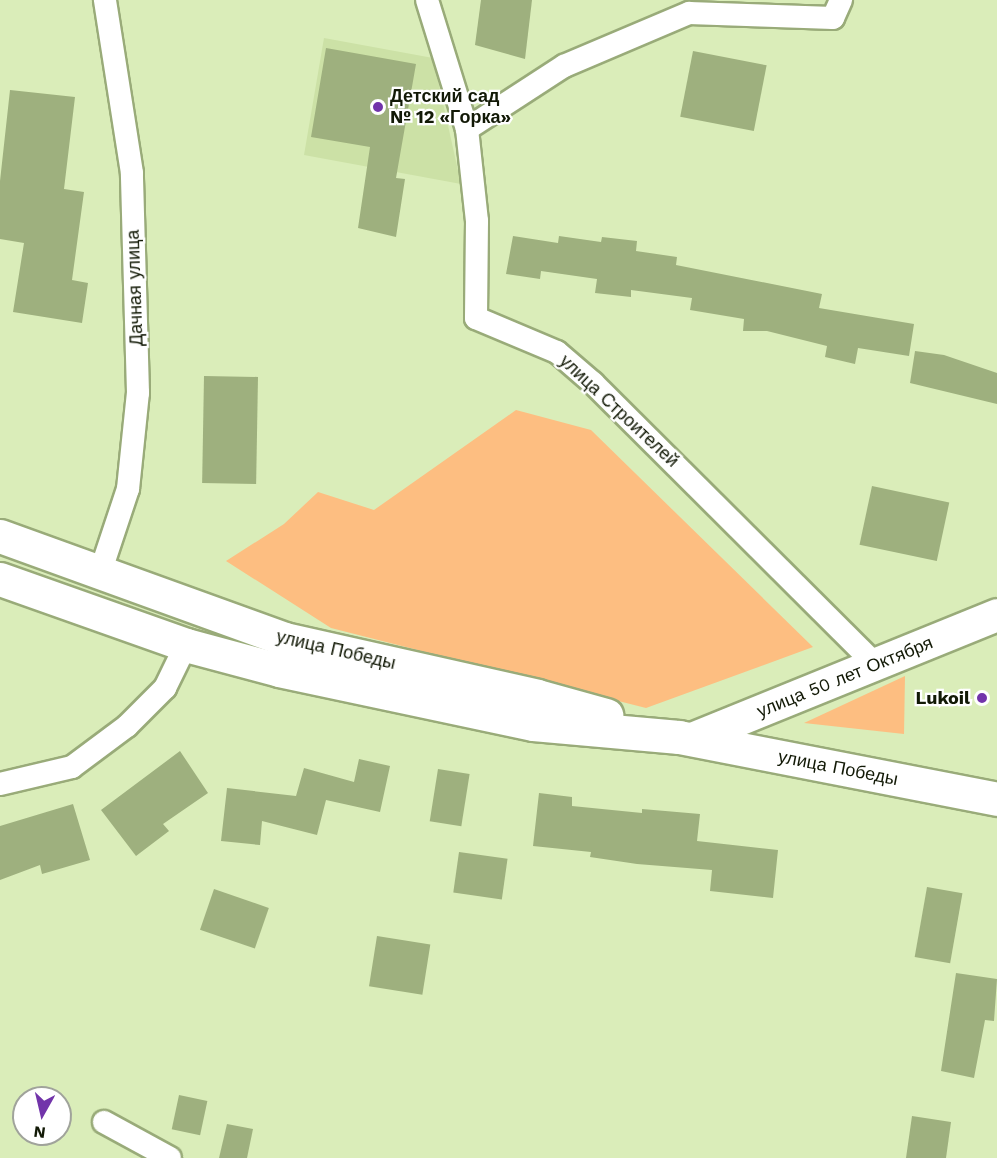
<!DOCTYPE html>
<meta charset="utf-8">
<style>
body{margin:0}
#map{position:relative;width:997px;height:1158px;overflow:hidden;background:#daedb9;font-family:"Work Sans",sans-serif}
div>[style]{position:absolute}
.built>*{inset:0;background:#cce1a6}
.green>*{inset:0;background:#fdbe81}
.building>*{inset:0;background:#9eb07e;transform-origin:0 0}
.roads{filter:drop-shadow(2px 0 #99ab79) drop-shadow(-2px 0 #99ab79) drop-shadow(0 2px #99ab79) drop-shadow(0 -2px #99ab79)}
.street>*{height:22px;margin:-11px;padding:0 11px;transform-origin:11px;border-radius:11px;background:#fff}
.secondary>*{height:32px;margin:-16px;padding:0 16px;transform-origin:16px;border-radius:16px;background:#fff}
.highway>*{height:33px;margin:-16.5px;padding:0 16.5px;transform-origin:16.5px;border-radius:16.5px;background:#fff}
.dots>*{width:16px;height:16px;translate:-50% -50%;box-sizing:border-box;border:3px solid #fff;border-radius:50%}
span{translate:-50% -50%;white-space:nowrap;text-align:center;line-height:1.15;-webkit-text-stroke:4.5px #fff;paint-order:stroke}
.poi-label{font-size:18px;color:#121906;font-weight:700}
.left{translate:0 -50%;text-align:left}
.right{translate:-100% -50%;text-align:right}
.street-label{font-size:18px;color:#121906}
.north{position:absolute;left:12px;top:1086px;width:60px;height:60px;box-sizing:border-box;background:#fff;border:2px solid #a0a39b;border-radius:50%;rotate:188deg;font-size:16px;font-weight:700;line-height:24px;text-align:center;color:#121906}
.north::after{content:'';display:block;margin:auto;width:21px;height:27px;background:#7234aa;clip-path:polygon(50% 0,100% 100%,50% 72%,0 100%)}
</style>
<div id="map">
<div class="built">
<i style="clip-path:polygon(324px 38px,433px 58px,461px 184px,304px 155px)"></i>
</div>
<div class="green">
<i style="clip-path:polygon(516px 410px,591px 430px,813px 647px,646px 708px,331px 628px,226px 561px,284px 524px,318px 492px,374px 510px)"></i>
<i style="clip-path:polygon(905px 676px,904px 734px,804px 723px)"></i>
</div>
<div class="building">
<i style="clip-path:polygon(481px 0,532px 0,525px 59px,475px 45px)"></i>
<i style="clip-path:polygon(326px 48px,416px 64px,396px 178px,405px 179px,396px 237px,358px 228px,370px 147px,311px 137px)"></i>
<i style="left:693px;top:51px;width:75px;height:67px;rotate:11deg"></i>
<i style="clip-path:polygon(10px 90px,75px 97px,64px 189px,84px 192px,72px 280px,88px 283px,82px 323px,13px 312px,24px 243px,0 239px,0 181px)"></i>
<i style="clip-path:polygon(513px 236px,558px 243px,559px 236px,601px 242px,602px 237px,637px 241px,636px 251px,677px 257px,676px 265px,822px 294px,819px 308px,914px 324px,909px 356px,858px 348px,855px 364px,825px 357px,827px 346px,767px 331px,743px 331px,744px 319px,690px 310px,692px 298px,631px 290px,631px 297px,595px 293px,597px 279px,541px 271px,540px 279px,506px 274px)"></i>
<i style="clip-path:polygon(915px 351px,944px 355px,997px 373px,997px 404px,910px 383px)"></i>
<i style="left:204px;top:376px;width:54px;height:107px;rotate:1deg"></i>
<i style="left:872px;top:486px;width:79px;height:60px;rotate:12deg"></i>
<i style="clip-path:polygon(180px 751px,208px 793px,163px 824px,169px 831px,136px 856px,101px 810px)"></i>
<i style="clip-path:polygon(359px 759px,390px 766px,380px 812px,326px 800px,317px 835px,262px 821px,260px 845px,221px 841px,227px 788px,296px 796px,304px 768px,354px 782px)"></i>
<i style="left:438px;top:769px;width:32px;height:53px;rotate:9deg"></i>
<i style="clip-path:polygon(539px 793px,572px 797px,572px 806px,642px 813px,642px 809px,700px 814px,697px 841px,778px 850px,773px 898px,710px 891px,712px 870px,637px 864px,590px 857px,591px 852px,533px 846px)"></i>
<i style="clip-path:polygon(73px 804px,90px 860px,42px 874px,40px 865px,0 880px,0 826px)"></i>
<i style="left:459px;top:852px;width:49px;height:41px;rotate:8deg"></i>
<i style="left:927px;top:887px;width:36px;height:71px;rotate:10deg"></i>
<i style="left:214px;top:889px;width:58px;height:43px;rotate:19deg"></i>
<i style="left:377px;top:936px;width:54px;height:51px;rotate:9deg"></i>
<i style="clip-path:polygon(956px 973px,997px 979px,994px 1021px,985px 1020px,974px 1078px,941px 1071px)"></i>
<i style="left:179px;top:1095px;width:29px;height:35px;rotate:12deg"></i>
<i style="clip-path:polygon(912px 1116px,951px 1122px,946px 1158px,906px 1158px)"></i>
<i style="clip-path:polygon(227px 1124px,253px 1129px,247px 1158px,219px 1158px)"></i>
</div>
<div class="roads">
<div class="street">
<i style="left:427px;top:0;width:135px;rotate:72.8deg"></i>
<i style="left:467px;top:129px;width:93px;rotate:83.8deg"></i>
<i style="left:477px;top:221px;width:97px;rotate:90.6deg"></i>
<i style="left:476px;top:318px;width:88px;rotate:22.8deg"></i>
<i style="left:557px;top:352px;width:48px;rotate:40.7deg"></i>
<i style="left:593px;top:383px;width:400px;rotate:44.9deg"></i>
<i style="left:467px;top:129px;width:116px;rotate:-33deg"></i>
<i style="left:564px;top:66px;width:136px;rotate:-23deg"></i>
<i style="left:689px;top:13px;width:144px;rotate:2deg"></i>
<i style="left:833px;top:18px;width:20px;rotate:-66deg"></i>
<i style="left:100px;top:573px;width:89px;rotate:-71.6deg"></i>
<i style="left:128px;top:489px;width:97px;rotate:-84.1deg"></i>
<i style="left:138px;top:393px;width:220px;rotate:-91.6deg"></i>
<i style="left:132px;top:173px;width:175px;rotate:-98.9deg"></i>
<i style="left:0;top:784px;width:74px;rotate:-13.3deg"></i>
<i style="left:72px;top:767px;width:69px;rotate:-36.7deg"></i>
<i style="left:127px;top:726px;width:54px;rotate:-45deg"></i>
<i style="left:165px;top:688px;width:48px;rotate:-64deg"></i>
<i style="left:104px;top:1122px;width:75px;rotate:28.6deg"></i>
</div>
<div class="secondary">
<i style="left:692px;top:739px;width:329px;rotate:-22.1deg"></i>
</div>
<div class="highway">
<i style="left:0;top:536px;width:303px;rotate:19.9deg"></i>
<i style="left:285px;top:639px;width:258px;rotate:12.7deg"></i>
<i style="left:537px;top:696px;width:72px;rotate:15.4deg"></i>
<i style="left:0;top:579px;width:197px;rotate:19.5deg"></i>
<i style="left:186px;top:645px;width:96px;rotate:15deg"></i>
<i style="left:279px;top:670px;width:260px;rotate:12deg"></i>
<i style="left:533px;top:724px;width:147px;rotate:5.1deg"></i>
<i style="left:679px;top:737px;width:324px;rotate:11deg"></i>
</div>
</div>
<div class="dots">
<i style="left:378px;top:107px;background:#7234aa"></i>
<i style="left:982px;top:698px;background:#7234aa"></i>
</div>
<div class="poi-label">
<span class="left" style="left:390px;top:107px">Детский сад<br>№ 12 «Горка»</span>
<span class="right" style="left:970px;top:698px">Lukoil</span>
</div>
<div class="street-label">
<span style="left:135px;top:288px;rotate:-92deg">Дачная улица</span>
<span style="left:619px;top:411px;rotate:43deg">улица Строителей</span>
<span style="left:336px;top:650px;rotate:13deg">улица Победы</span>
<span style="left:845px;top:677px;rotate:-22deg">улица 50 лет Октября</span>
<span style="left:838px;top:768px;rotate:11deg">улица Победы</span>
</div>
<div class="north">N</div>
</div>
